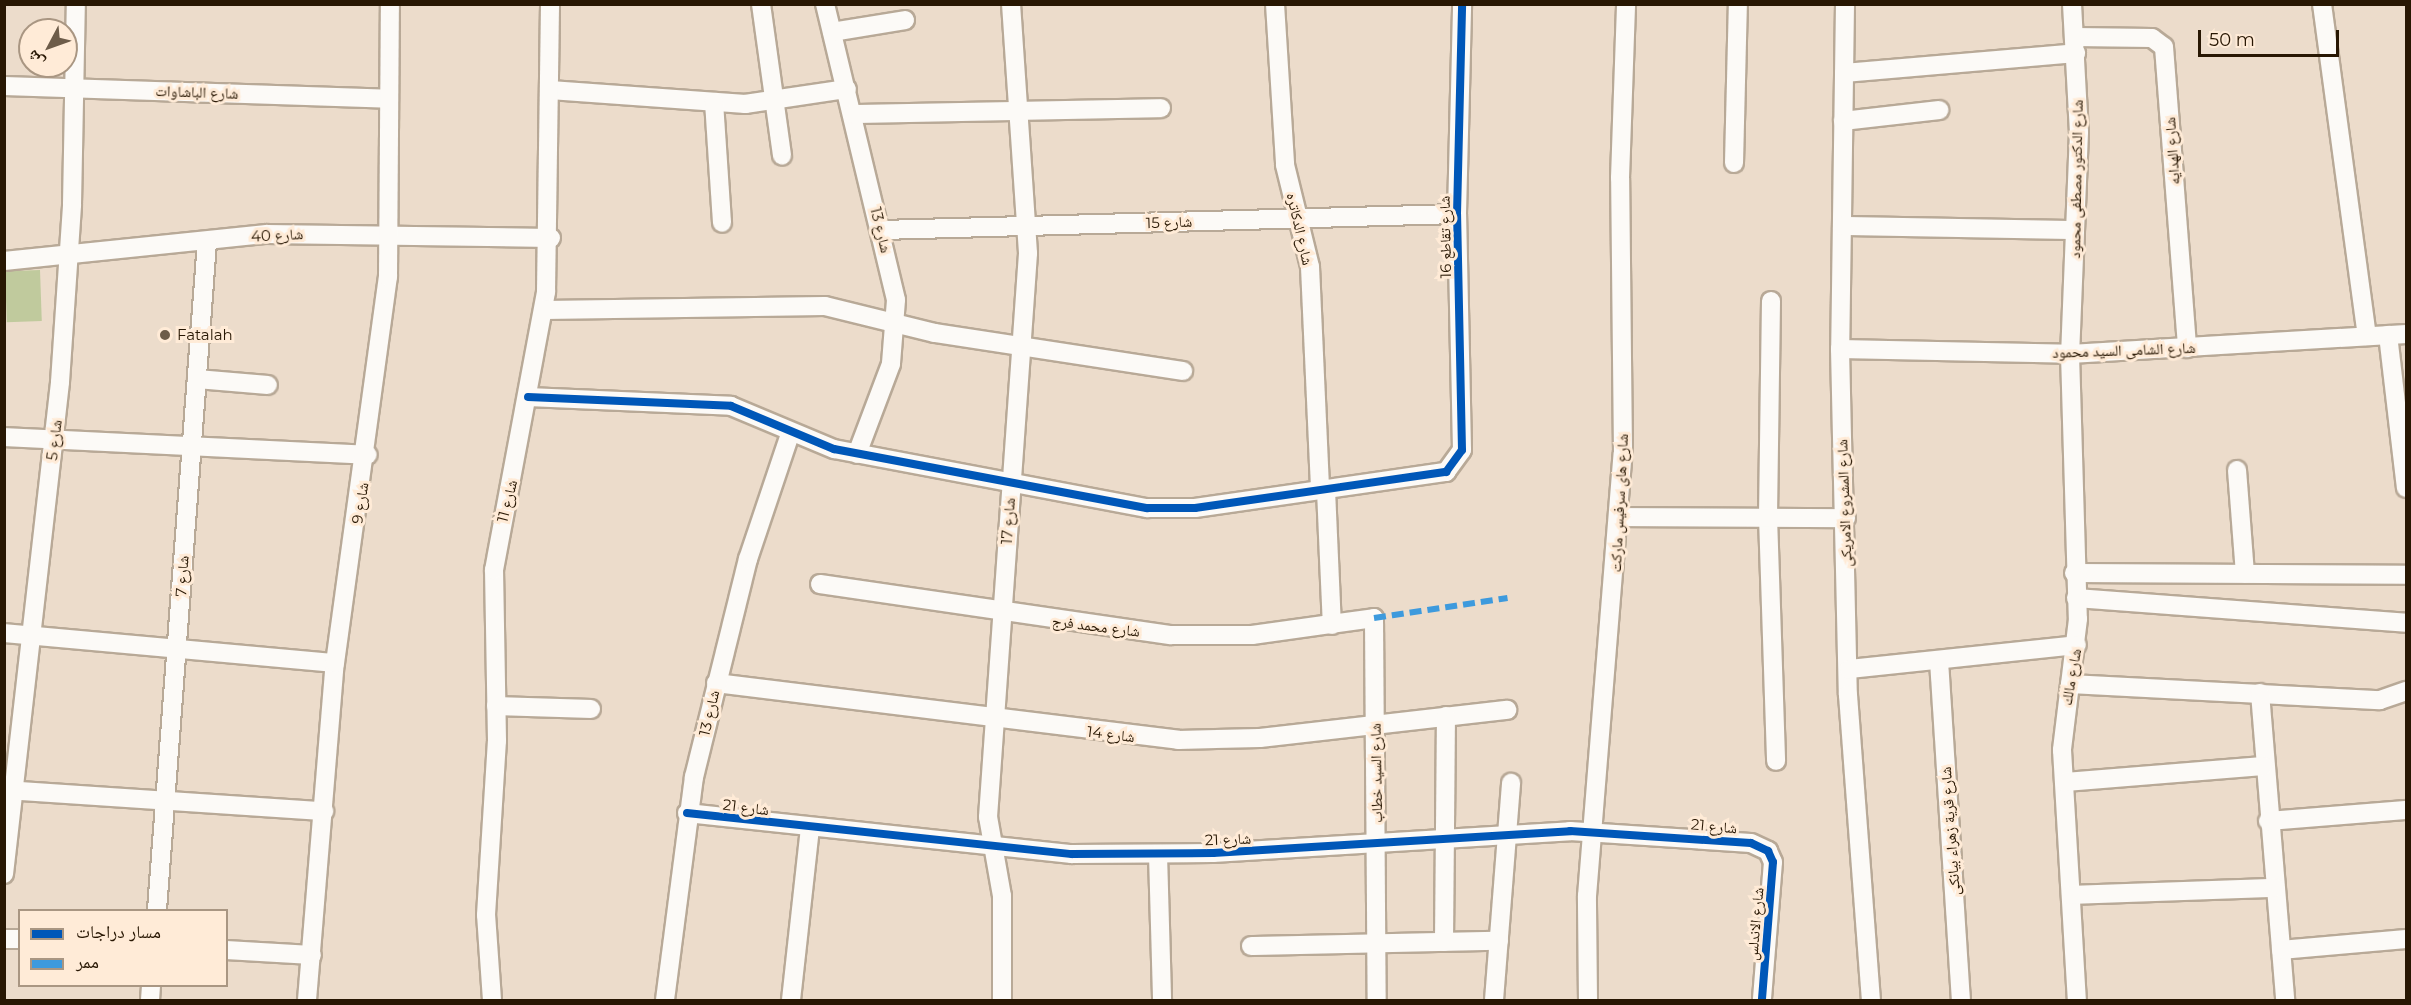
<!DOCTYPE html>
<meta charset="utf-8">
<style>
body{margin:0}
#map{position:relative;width:2411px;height:1005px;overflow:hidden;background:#ecdccb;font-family:Montserrat,"Noto Naskh Arabic",sans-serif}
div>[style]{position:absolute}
.green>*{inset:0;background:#c0ca9d;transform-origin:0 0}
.roads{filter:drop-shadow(2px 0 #b8a997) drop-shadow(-2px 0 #b8a997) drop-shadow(0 2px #b8a997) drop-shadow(0 -2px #b8a997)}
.minor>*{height:18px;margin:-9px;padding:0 9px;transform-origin:9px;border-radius:9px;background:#fcfaf7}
.quiet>*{height:6px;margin-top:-3px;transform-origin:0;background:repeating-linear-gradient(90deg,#3d9add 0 12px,transparent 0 18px)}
.cycleway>*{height:8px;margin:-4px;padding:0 4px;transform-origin:4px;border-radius:4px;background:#0057b8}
.dots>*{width:16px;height:16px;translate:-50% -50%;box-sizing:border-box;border:3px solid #ffebd7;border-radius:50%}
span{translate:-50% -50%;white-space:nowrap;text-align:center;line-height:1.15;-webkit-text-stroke:6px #ffebd7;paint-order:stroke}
.street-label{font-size:15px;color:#281703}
.poi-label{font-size:15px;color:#281703}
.left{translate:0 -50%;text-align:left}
.frame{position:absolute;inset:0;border:6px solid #281703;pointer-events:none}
.legend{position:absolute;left:18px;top:909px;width:210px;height:78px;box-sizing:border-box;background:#ffebd7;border:2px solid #a99682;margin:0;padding:8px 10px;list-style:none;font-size:18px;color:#281703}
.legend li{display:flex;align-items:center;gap:12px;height:30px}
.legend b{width:30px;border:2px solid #a99682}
.north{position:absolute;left:18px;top:18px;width:60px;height:60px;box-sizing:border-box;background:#ffebd7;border:2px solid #a99682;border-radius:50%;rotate:229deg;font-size:16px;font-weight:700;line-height:24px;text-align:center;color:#281703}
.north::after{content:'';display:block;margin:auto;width:21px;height:27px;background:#6d5c49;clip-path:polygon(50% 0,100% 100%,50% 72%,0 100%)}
.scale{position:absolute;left:2198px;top:30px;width:141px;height:27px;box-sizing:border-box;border:3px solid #281703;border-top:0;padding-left:8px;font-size:18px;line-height:21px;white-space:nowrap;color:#281703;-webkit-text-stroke:4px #ffebd7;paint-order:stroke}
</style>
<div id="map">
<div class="green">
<i style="left:40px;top:270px;width:51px;height:35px;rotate:88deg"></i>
</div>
<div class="roads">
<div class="minor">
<i style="left:761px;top:4px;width:153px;rotate:82.1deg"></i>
<i style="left:825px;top:4px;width:304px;rotate:76.5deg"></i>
<i style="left:896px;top:300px;width:64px;rotate:94.5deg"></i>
<i style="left:891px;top:364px;width:96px;rotate:110.7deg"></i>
<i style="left:1275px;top:4px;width:161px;rotate:86.4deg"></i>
<i style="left:1285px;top:165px;width:105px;rotate:76.2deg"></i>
<i style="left:1310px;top:267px;width:223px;rotate:87.4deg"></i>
<i style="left:1845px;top:4px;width:345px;rotate:90.8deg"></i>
<i style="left:1840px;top:349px;width:346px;rotate:88.7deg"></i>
<i style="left:1848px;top:695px;width:306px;rotate:85.7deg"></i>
<i style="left:2072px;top:4px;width:128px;rotate:86.9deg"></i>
<i style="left:2079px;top:132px;width:222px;rotate:92.3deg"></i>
<i style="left:2070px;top:354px;width:265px;rotate:88.3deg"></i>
<i style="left:2078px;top:619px;width:132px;rotate:97deg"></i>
<i style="left:2062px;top:750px;width:250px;rotate:86.6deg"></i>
<i style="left:2322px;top:4px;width:335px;rotate:82.3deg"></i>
<i style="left:832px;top:32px;width:74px;rotate:-9.3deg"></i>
<i style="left:2075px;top:37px;width:77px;rotate:0.7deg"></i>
<i style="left:2152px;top:38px;width:15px;rotate:37deg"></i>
<i style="left:2164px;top:47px;width:302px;rotate:85.6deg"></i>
<i style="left:1844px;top:73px;width:233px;rotate:-4.9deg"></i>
<i style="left:4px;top:86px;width:385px;rotate:1.9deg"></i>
<i style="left:550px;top:90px;width:196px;rotate:4.1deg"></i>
<i style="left:745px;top:104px;width:103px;rotate:-8.4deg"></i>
<i style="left:714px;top:102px;width:121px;rotate:86.2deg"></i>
<i style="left:853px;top:114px;width:308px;rotate:-1.1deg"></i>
<i style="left:1843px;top:121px;width:97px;rotate:-6.5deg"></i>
<i style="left:1734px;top:163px;width:159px;rotate:-88.6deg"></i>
<i style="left:1842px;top:226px;width:233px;rotate:1deg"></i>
<i style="left:881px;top:230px;width:576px;rotate:-1.59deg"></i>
<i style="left:4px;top:261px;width:264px;rotate:-5.9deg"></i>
<i style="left:267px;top:234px;width:284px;rotate:0.8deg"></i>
<i style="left:1771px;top:301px;width:216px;rotate:90.8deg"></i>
<i style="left:1768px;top:517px;width:244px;rotate:88.1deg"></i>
<i style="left:544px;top:310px;width:281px;rotate:-0.8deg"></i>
<i style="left:825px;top:306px;width:113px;rotate:13.8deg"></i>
<i style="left:935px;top:333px;width:251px;rotate:8.7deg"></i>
<i style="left:2388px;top:335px;width:154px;rotate:83.3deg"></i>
<i style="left:1840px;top:349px;width:230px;rotate:1.2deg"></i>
<i style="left:2070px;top:354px;width:337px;rotate:-3.4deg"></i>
<i style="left:197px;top:379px;width:71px;rotate:4.8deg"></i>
<i style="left:528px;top:397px;width:203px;rotate:2.5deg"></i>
<i style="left:731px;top:406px;width:112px;rotate:22.7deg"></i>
<i style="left:834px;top:449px;width:319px;rotate:10.7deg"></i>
<i style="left:1147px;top:508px;width:48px"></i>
<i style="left:1195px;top:508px;width:254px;rotate:-8.2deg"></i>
<i style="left:1446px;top:472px;width:27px;rotate:-54deg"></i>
<i style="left:1462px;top:450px;width:236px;rotate:-91.2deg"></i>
<i style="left:1457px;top:214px;width:210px;rotate:-88.6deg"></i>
<i style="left:4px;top:437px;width:364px;rotate:2.8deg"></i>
<i style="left:2237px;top:470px;width:104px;rotate:85.6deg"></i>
<i style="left:1326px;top:490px;width:135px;rotate:87.5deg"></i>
<i style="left:1620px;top:517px;width:226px;rotate:0.3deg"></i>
<i style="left:2074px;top:573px;width:332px;rotate:0.3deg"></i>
<i style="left:820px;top:584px;width:355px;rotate:8.3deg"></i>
<i style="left:1171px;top:635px;width:81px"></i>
<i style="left:1252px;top:635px;width:123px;rotate:-7.9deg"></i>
<i style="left:1374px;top:618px;width:382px;rotate:89.6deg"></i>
<i style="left:2076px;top:598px;width:331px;rotate:4.3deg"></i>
<i style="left:4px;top:633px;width:332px;rotate:5.2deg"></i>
<i style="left:1939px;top:661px;width:340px;rotate:86.3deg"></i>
<i style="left:1849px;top:669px;width:229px;rotate:-6deg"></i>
<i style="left:716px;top:683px;width:466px;rotate:7deg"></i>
<i style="left:1178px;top:740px;width:82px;rotate:-1.4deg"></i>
<i style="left:1260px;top:738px;width:249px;rotate:-6.5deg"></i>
<i style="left:2070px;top:684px;width:310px;rotate:3deg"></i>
<i style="left:2380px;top:700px;width:28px;rotate:-19deg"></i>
<i style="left:2260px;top:693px;width:308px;rotate:85.3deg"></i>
<i style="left:496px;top:706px;width:95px;rotate:1.8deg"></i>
<i style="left:2065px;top:782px;width:199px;rotate:-4.6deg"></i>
<i style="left:4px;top:790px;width:321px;rotate:3.8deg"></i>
<i style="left:687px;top:813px;width:387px;rotate:6.1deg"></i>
<i style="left:1072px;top:854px;width:141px;rotate:-0.4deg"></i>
<i style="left:1213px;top:853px;width:358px;rotate:-3.5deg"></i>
<i style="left:1570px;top:831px;width:181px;rotate:3.8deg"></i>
<i style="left:1751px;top:843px;width:19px;rotate:25deg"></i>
<i style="left:1768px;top:851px;width:12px;rotate:66deg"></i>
<i style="left:1773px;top:862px;width:138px;rotate:94.6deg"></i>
<i style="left:2268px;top:821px;width:138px;rotate:-4.6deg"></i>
<i style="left:1158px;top:854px;width:146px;rotate:88.4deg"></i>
<i style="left:4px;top:874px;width:495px;rotate:-83.5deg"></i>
<i style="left:60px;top:382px;width:178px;rotate:-86.1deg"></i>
<i style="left:72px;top:204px;width:200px;rotate:-88.9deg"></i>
<i style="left:2071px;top:895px;width:204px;rotate:-2deg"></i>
<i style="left:157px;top:910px;width:670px;rotate:-85.72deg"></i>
<i style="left:4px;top:939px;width:16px"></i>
<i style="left:1444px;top:942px;width:226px;rotate:-89.5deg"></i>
<i style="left:1251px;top:946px;width:248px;rotate:-1.2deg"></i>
<i style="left:226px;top:950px;width:86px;rotate:3.3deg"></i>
<i style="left:2281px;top:950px;width:125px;rotate:-5deg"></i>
<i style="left:150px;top:1000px;width:14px;rotate:-86deg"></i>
<i style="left:307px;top:1000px;width:338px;rotate:-85.3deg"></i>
<i style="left:335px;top:663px;width:390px;rotate:-82.2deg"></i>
<i style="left:388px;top:277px;width:273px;rotate:-89.6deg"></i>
<i style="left:492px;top:1000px;width:85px;rotate:-94deg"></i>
<i style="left:486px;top:915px;width:174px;rotate:-86.4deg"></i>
<i style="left:497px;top:741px;width:171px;rotate:-91deg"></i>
<i style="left:494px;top:570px;width:283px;rotate:-79.4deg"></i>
<i style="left:546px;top:292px;width:288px;rotate:-89.2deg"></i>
<i style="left:665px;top:1000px;width:225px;rotate:-82.6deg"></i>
<i style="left:694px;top:777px;width:225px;rotate:-76.1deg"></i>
<i style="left:748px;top:559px;width:132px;rotate:-71.4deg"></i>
<i style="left:791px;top:1000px;width:173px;rotate:-83.7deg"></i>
<i style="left:1002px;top:1000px;width:104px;rotate:-90deg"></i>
<i style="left:1002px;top:896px;width:80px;rotate:-100deg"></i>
<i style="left:988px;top:817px;width:565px;rotate:-85.94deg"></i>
<i style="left:1028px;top:253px;width:250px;rotate:-93.9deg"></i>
<i style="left:1494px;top:1000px;width:218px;rotate:-85.5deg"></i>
<i style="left:1588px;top:1000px;width:104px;rotate:-90.6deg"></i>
<i style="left:1587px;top:896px;width:444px;rotate:-85.4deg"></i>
<i style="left:1623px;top:453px;width:275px;rotate:-90.6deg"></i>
<i style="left:1620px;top:178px;width:174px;rotate:-88deg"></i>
</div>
</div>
<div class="quiet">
<i style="left:1374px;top:618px;width:135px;rotate:-8.5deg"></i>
</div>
<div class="cycleway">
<i style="left:528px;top:397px;width:203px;rotate:2.5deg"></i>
<i style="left:731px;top:406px;width:112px;rotate:22.7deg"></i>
<i style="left:834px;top:449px;width:319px;rotate:10.7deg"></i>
<i style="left:1147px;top:508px;width:48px"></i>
<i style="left:1195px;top:508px;width:254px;rotate:-8.2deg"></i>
<i style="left:1446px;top:472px;width:27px;rotate:-54deg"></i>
<i style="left:1462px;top:450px;width:236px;rotate:-91.2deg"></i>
<i style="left:1457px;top:214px;width:210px;rotate:-88.6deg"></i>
<i style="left:687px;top:813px;width:387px;rotate:6.1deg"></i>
<i style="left:1072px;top:854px;width:141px;rotate:-0.4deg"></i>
<i style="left:1213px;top:853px;width:358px;rotate:-3.5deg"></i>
<i style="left:1570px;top:831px;width:181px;rotate:3.8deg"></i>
<i style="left:1751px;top:843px;width:19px;rotate:25deg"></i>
<i style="left:1768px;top:851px;width:12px;rotate:66deg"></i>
<i style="left:1773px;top:862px;width:138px;rotate:94.6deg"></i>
</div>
<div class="dots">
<i style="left:165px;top:335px;background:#6d5c49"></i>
</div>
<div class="street-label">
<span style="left:197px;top:92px;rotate:2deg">شارع الباشاوات</span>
<span style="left:2172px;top:151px;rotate:-94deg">شارع الهدايه</span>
<span style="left:2076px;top:179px;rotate:-89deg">شارع الدكتور مصطفى محمود</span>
<span style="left:1169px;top:222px;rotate:-2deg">شارع 15</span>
<span style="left:1300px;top:229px;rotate:77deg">شارع الدكاتره</span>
<span style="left:881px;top:230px;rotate:76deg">شارع 13</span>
<span style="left:277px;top:235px;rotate:-3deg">شارع 40</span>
<span style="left:1445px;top:237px;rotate:-91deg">شارع تقاطع 16</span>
<span style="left:2124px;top:350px;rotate:-2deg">شارع الشامى السيد محمود</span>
<span style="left:54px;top:440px;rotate:-83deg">شارع 5</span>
<span style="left:507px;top:501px;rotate:-76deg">شارع 11</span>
<span style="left:360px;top:503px;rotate:-81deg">شارع 9</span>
<span style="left:1619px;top:503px;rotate:-87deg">شارع هاى سرفيس ماركت</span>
<span style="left:1844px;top:503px;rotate:-92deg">شارع المشروع الامريكى</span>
<span style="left:1008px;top:521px;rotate:-86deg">شارع 17</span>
<span style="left:182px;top:576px;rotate:-86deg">شارع 7</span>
<span style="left:1096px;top:626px;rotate:7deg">شارع محمد فرج</span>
<span style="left:2071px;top:677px;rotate:-80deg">شارع مالك</span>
<span style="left:709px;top:713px;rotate:-77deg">شارع 13</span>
<span style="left:1111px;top:734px;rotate:7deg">شارع 14</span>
<span style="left:1376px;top:773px;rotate:-91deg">شارع السيد خطاب</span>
<span style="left:746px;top:807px;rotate:7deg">شارع 21</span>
<span style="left:1714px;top:826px;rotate:5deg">شارع 21</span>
<span style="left:1950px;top:831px;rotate:-94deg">شارع قرية زهراء بيانكى</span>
<span style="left:1228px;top:839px;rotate:-2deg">شارع 21</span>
<span style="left:1755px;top:924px;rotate:-85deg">شارع الاندلس</span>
</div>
<div class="poi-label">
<span class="left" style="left:177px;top:335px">Fatalah</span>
</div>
<div class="frame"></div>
<ul class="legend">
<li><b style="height:8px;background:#0057b8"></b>مسار دراجات</li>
<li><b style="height:8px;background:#3d9add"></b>ممر</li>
</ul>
<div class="north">ش</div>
<div class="scale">50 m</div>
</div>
